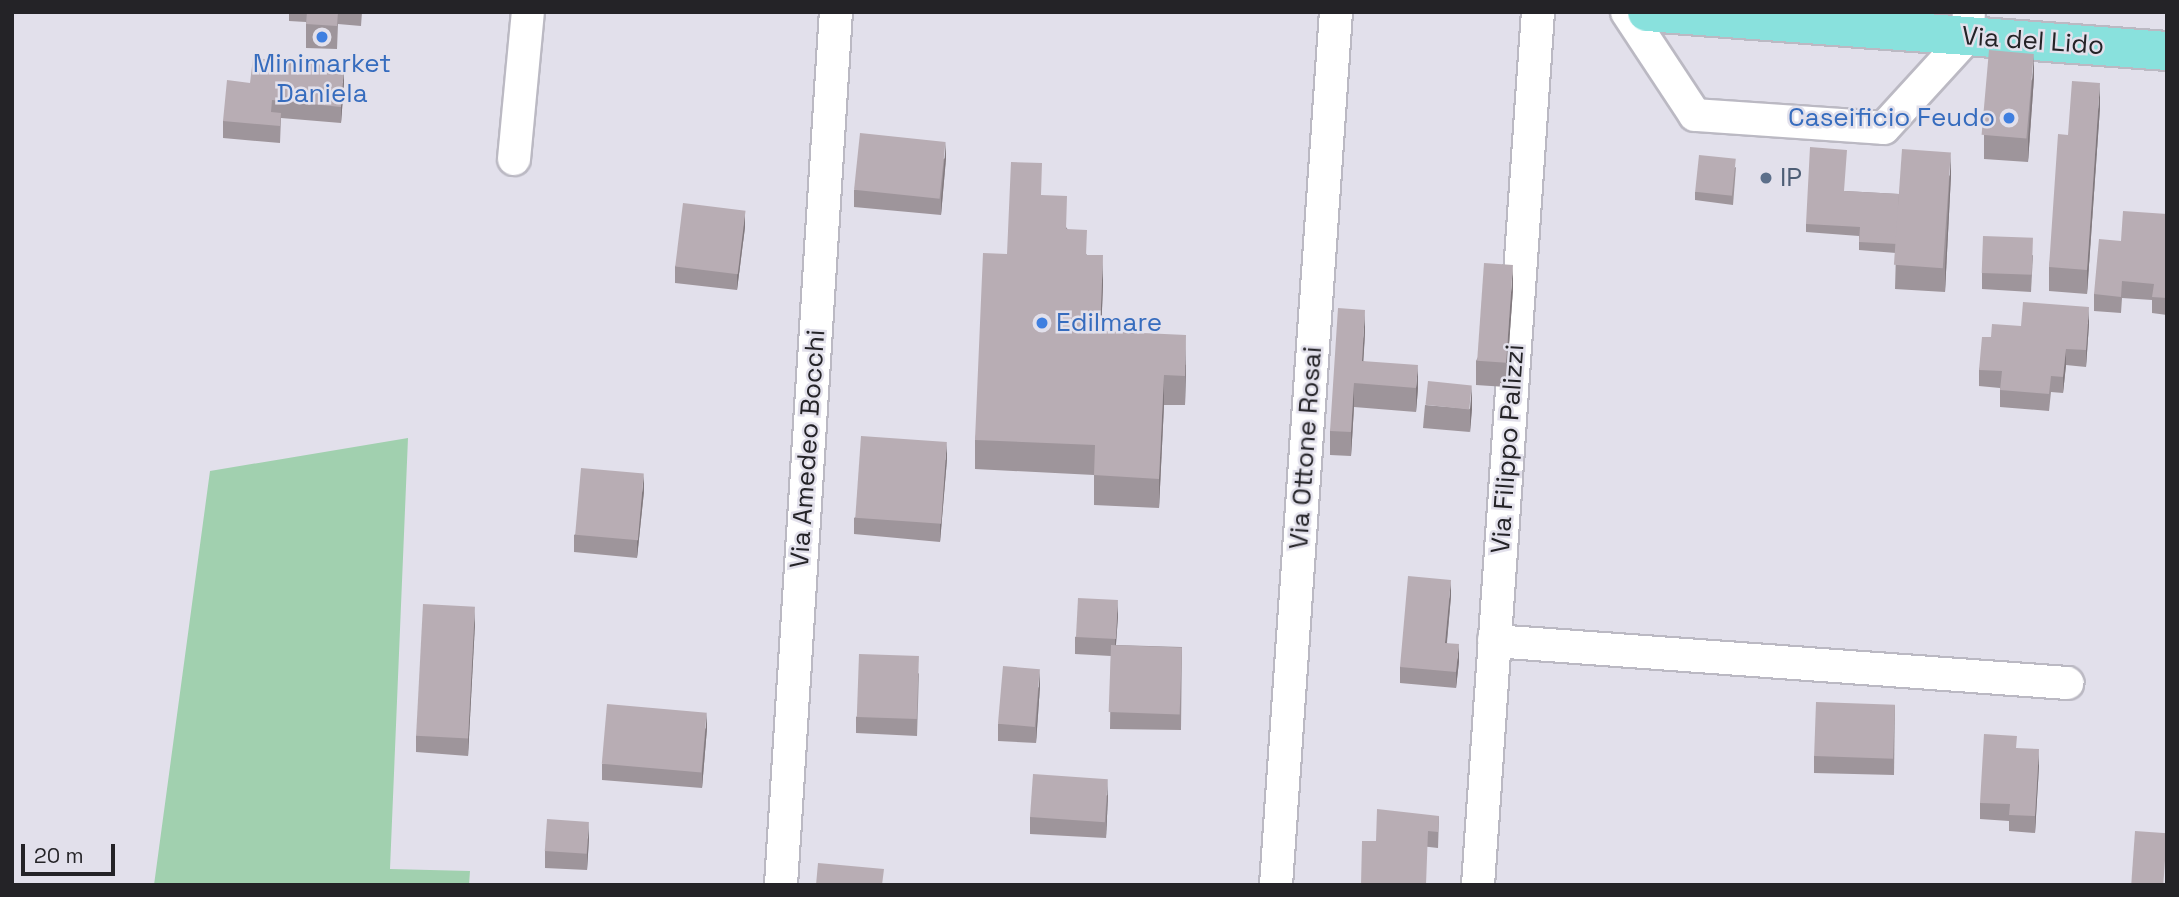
<!DOCTYPE html>
<style>
body{margin:0}
#map{position:relative;width:2179px;height:897px;overflow:hidden;background:#e2e0eb;font-family:"Space Grotesk",sans-serif}
div>[style]{position:absolute}
.green>*{inset:0;background:#a1d0af}
.roads{filter:drop-shadow(2px 0 #bbb9c3) drop-shadow(-2px 0 #bbb9c3) drop-shadow(0 2px #bbb9c3) drop-shadow(0 -2px #bbb9c3)}
.minor>*{height:32px;margin:-16px;padding:0 16px;transform-origin:16px;border-radius:16px;background:#fff}
.major>*{height:38px;margin:-19px;padding:0 19px;transform-origin:19px;border-radius:19px;background:#89e1dd}
.wall>*{inset:0;background:#9e959b;transform-origin:0 0}
.shaded-wall>*{inset:0;background:#81797e}
.building>*{inset:0;background:#b8adb4;transform-origin:0 0}
.dots>*{width:19px;height:19px;translate:-50% -50%;box-sizing:border-box;border:4px solid #e2e0eb;border-radius:50%}
span{translate:-50% -50%;white-space:nowrap;text-align:center;line-height:1.15;-webkit-text-stroke:5px #e2e0eb;paint-order:stroke}
.street-label{font-size:26px;color:#242327}
.shop-label{font-size:26px;color:#366cbe}
.right{translate:-100% -50%;text-align:right}
.left{translate:0 -50%;text-align:left}
.service-label{font-size:26px;color:#4e5e75}
.frame{position:absolute;inset:0;border:14px solid #242327;pointer-events:none}
.scale{position:absolute;left:21px;top:844px;width:94px;height:32px;box-sizing:border-box;border:4px solid #242327;border-top:0;padding-left:9px;font-size:21px;line-height:24px;white-space:nowrap;color:#242327;-webkit-text-stroke:5px #e2e0eb;paint-order:stroke}
</style>
<div id="map">
<div class="green">
<i style="clip-path:polygon(408px 438px,390px 869px,470px 871px,469px 885px,154px 885px,210px 471px)"></i>
</div>
<div class="roads">
<div class="minor">
<i style="left:1627px;top:12px;width:123px;rotate:56.6deg"></i>
<i style="left:1695px;top:115px;width:189px;rotate:3.9deg"></i>
<i style="left:1884px;top:128px;width:125px;rotate:-47.6deg"></i>
<i style="left:1968px;top:36px;width:24px;rotate:-88deg"></i>
<i style="left:514px;top:159px;width:148px;rotate:-84.6deg"></i>
<i style="left:1494px;top:641px;width:575px;rotate:4.19deg"></i>
<i style="left:781px;top:885px;width:875px;rotate:-86.4deg"></i>
<i style="left:1276px;top:885px;width:875px;rotate:-86.07deg"></i>
<i style="left:1478px;top:885px;width:875px;rotate:-86.07deg"></i>
</div>
<div class="major">
<i style="left:1647px;top:12px;width:521px;rotate:4.29deg"></i>
</div>
</div>
<div class="wall">
<i style="clip-path:polygon(289px 12px,362px 12px,361px 26px,338px 24px,337px 49px,306px 48px,306px 22px,289px 21px)"></i>
<i style="clip-path:polygon(2034px 77px,2028px 162px,1984px 159px,1984px 135px)"></i>
<i style="clip-path:polygon(250px 83px,344px 83px,341px 123px,281px 118px,280px 143px,223px 138px,223px 121px)"></i>
<i style="clip-path:polygon(2100px 107px,2087px 294px,2049px 291px,2049px 267px,2068px 135px)"></i>
<i style="clip-path:polygon(946px 158px,941px 215px,854px 207px,854px 190px)"></i>
<i style="clip-path:polygon(1736px 167px,1733px 205px,1695px 200px,1695px 192px)"></i>
<i style="clip-path:polygon(1951px 175px,1945px 292px,1895px 289px,1896px 253px,1859px 250px,1859px 236px,1806px 232px,1806px 224px,1845px 191px,1899px 194px)"></i>
<i style="clip-path:polygon(1042px 195px,1087px 255px,1103px 285px,1101px 332px,1186px 365px,1185px 405px,1164px 405px,1159px 508px,1094px 505px,1094px 475px,975px 469px,975px 440px,1007px 254px)"></i>
<i style="clip-path:polygon(2167px 214px,2167px 315px,2152px 313px,2152px 300px,2122px 298px,2121px 313px,2094px 311px,2094px 294px,2121px 241px)"></i>
<i style="clip-path:polygon(745px 227px,737px 290px,675px 283px,675px 266px)"></i>
<i style="clip-path:polygon(2033px 255px,2031px 292px,1982px 289px,1982px 273px)"></i>
<i style="clip-path:polygon(1513px 289px,1506px 387px,1476px 385px,1476px 361px)"></i>
<i style="clip-path:polygon(2089px 324px,2086px 367px,2066px 365px,2063px 393px,2051px 392px,2049px 411px,2000px 407px,2000px 388px,1979px 386px,1979px 370px,1991px 337px,2021px 326px)"></i>
<i style="clip-path:polygon(1365px 333px,1363px 361px,1418px 388px,1416px 412px,1354px 407px,1351px 456px,1330px 455px,1330px 431px)"></i>
<i style="left:1425px;top:405px;width:47px;height:23px;rotate:5deg"></i>
<i style="clip-path:polygon(947px 459px,940px 542px,854px 534px,854px 518px)"></i>
<i style="clip-path:polygon(644px 491px,637px 558px,574px 552px,574px 535px)"></i>
<i style="clip-path:polygon(1451px 596px,1447px 643px,1459px 661px,1456px 688px,1400px 683px,1400px 667px)"></i>
<i style="clip-path:polygon(1118px 616px,1116px 645px,1182px 647px,1181px 730px,1110px 729px,1111px 656px,1075px 654px,1075px 637px)"></i>
<i style="clip-path:polygon(475px 623px,468px 756px,416px 752px,416px 736px)"></i>
<i style="clip-path:polygon(919px 673px,917px 736px,856px 733px,856px 717px)"></i>
<i style="clip-path:polygon(1040px 686px,1036px 743px,998px 741px,998px 724px)"></i>
<i style="clip-path:polygon(1895px 705px,1894px 775px,1814px 773px,1814px 756px)"></i>
<i style="clip-path:polygon(707px 728px,702px 788px,602px 780px,602px 764px)"></i>
<i style="clip-path:polygon(2017px 748px,2039px 766px,2035px 833px,2009px 831px,2009px 821px,1980px 819px,1980px 803px)"></i>
<i style="clip-path:polygon(1108px 795px,1106px 838px,1030px 834px,1030px 817px)"></i>
<i style="clip-path:polygon(1439px 816px,1438px 848px,1376px 841px)"></i>
<i style="clip-path:polygon(589px 838px,587px 870px,545px 868px,545px 851px)"></i>
</div>
<div class="shaded-wall">
<i style="clip-path:polygon(2034px 54px,2034px 77px,2028px 162px,2028px 139px)"></i>
<i style="clip-path:polygon(344px 67px,344px 83px,341px 123px,341px 107px)"></i>
<i style="clip-path:polygon(2100px 83px,2100px 107px,2087px 294px,2087px 270px)"></i>
<i style="clip-path:polygon(946px 142px,946px 158px,941px 215px,941px 199px)"></i>
<i style="clip-path:polygon(1951px 152px,1951px 175px,1945px 292px,1945px 268px)"></i>
<i style="clip-path:polygon(745px 211px,745px 227px,737px 290px,737px 274px)"></i>
<i style="clip-path:polygon(1103px 255px,1103px 285px,1100px 361px,1100px 331px)"></i>
<i style="clip-path:polygon(1513px 265px,1513px 289px,1506px 387px,1506px 363px)"></i>
<i style="clip-path:polygon(2089px 307px,2089px 324px,2086px 367px,2086px 350px)"></i>
<i style="clip-path:polygon(1365px 310px,1365px 333px,1362px 385px,1362px 361px)"></i>
<i style="clip-path:polygon(1186px 335px,1186px 365px,1185px 405px,1185px 376px)"></i>
<i style="clip-path:polygon(2066px 349px,2066px 365px,2063px 393px,2063px 377px)"></i>
<i style="clip-path:polygon(1418px 365px,1418px 388px,1416px 412px,1416px 388px)"></i>
<i style="clip-path:polygon(1164px 375px,1164px 405px,1159px 508px,1159px 479px)"></i>
<i style="clip-path:polygon(1354px 383px,1354px 407px,1351px 456px,1351px 432px)"></i>
<i style="clip-path:polygon(1472px 386px,1472px 409px,1470px 433px,1470px 409px)"></i>
<i style="clip-path:polygon(947px 442px,947px 459px,940px 542px,940px 525px)"></i>
<i style="clip-path:polygon(644px 474px,644px 491px,637px 558px,637px 542px)"></i>
<i style="clip-path:polygon(1451px 580px,1451px 596px,1445px 660px,1445px 643px)"></i>
<i style="clip-path:polygon(1118px 600px,1118px 616px,1115px 656px,1115px 640px)"></i>
<i style="clip-path:polygon(475px 607px,475px 623px,468px 756px,468px 739px)"></i>
<i style="clip-path:polygon(1459px 644px,1459px 661px,1456px 688px,1456px 672px)"></i>
<i style="clip-path:polygon(1040px 669px,1040px 686px,1036px 743px,1036px 727px)"></i>
<i style="clip-path:polygon(707px 712px,707px 728px,702px 788px,702px 772px)"></i>
<i style="clip-path:polygon(2039px 749px,2039px 766px,2035px 833px,2035px 816px)"></i>
<i style="clip-path:polygon(1108px 779px,1108px 795px,1106px 838px,1106px 822px)"></i>
<i style="clip-path:polygon(589px 822px,589px 838px,587px 870px,587px 854px)"></i>
</div>
<div class="building">
<i style="clip-path:polygon(307px 12px,338px 12px,337px 26px,306px 24px)"></i>
<i style="left:1989px;top:50px;width:45px;height:85px;rotate:5deg"></i>
<i style="clip-path:polygon(253px 58px,344px 67px,341px 107px,272px 100px,271px 112px,281px 113px,280px 126px,223px 121px,227px 80px,250px 83px)"></i>
<i style="clip-path:polygon(2072px 81px,2100px 83px,2087px 270px,2049px 267px,2058px 134px,2068px 135px)"></i>
<i style="left:860px;top:133px;width:86px;height:57px;rotate:6deg"></i>
<i style="clip-path:polygon(1810px 147px,1847px 150px,1844px 191px,1899px 194px,1897px 244px,1859px 242px,1860px 227px,1806px 224px)"></i>
<i style="left:1902px;top:149px;width:49px;height:116px;rotate:4deg"></i>
<i style="left:1699px;top:155px;width:37px;height:37px;rotate:6deg"></i>
<i style="clip-path:polygon(1011px 162px,1042px 163px,1041px 195px,1067px 196px,1066px 229px,1087px 230px,1086px 255px,1103px 255px,1100px 331px,1186px 335px,1185px 376px,1164px 375px,1159px 479px,1094px 475px,1095px 445px,975px 440px,983px 253px,1007px 254px)"></i>
<i style="left:683px;top:203px;width:63px;height:64px;rotate:7deg"></i>
<i style="clip-path:polygon(2123px 211px,2167px 214px,2167px 298px,2152px 297px,2154px 284px,2122px 281px,2121px 297px,2094px 294px,2099px 239px,2121px 241px)"></i>
<i style="left:1983px;top:236px;width:50px;height:37px;rotate:2deg"></i>
<i style="left:1484px;top:263px;width:29px;height:98px;rotate:4deg"></i>
<i style="clip-path:polygon(2023px 302px,2089px 307px,2086px 350px,2066px 349px,2063px 377px,2051px 376px,2049px 394px,2000px 390px,2002px 371px,1979px 370px,1982px 337px,1991px 337px,1992px 324px,2021px 326px)"></i>
<i style="clip-path:polygon(1338px 308px,1365px 310px,1362px 361px,1418px 365px,1416px 388px,1354px 383px,1351px 432px,1330px 431px)"></i>
<i style="left:1428px;top:381px;width:44px;height:24px;rotate:6deg"></i>
<i style="left:861px;top:436px;width:86px;height:82px;rotate:4deg"></i>
<i style="left:581px;top:468px;width:63px;height:67px;rotate:5deg"></i>
<i style="clip-path:polygon(1408px 576px,1451px 580px,1445px 643px,1459px 644px,1456px 672px,1400px 667px)"></i>
<i style="left:1078px;top:598px;width:40px;height:39px;rotate:3deg"></i>
<i style="left:423px;top:604px;width:52px;height:132px;rotate:3deg"></i>
<i style="left:1111px;top:645px;width:71px;height:67px;rotate:2deg"></i>
<i style="left:859px;top:654px;width:60px;height:63px;rotate:2deg"></i>
<i style="left:1003px;top:666px;width:37px;height:58px;rotate:5deg"></i>
<i style="left:1816px;top:702px;width:79px;height:54px;rotate:2deg"></i>
<i style="left:607px;top:704px;width:100px;height:60px;rotate:5deg"></i>
<i style="clip-path:polygon(1984px 734px,2017px 736px,2016px 748px,2039px 749px,2035px 816px,2009px 815px,2010px 804px,1980px 803px)"></i>
<i style="left:1033px;top:774px;width:75px;height:43px;rotate:4deg"></i>
<i style="clip-path:polygon(1377px 809px,1439px 816px,1438px 832px,1428px 831px,1426px 885px,1361px 885px,1362px 841px,1376px 841px)"></i>
<i style="left:547px;top:819px;width:42px;height:32px;rotate:4deg"></i>
<i style="left:2135px;top:831px;width:32px;height:54px;rotate:4deg"></i>
<i style="clip-path:polygon(818px 863px,884px 869px,882px 885px,816px 885px)"></i>
</div>
<div class="dots">
<i style="left:322px;top:37px;background:#3f7fe0"></i>
<i style="left:2009px;top:118px;background:#3f7fe0"></i>
<i style="left:1766px;top:178px;background:#5c6f8a"></i>
<i style="left:1042px;top:323px;background:#3f7fe0"></i>
</div>
<div class="street-label">
<span style="left:2033px;top:41px;rotate:4deg">Via del Lido</span>
<span style="left:1306px;top:448px;rotate:-86deg">Via Ottone Rosai</span>
<span style="left:808px;top:449px;rotate:-86deg">Via Amedeo Bocchi</span>
<span style="left:1508px;top:449px;rotate:-86deg">Via Filippo Palizzi</span>
</div>
<div class="shop-label">
<span style="left:322px;top:79px">Minimarket<br>Daniela</span>
<span class="right" style="left:1995px;top:118px">Caseificio Feudo</span>
<span class="left" style="left:1056px;top:323px">Edilmare</span>
</div>
<div class="service-label">
<span class="left" style="left:1780px;top:178px">IP</span>
</div>
<div class="frame"></div>
<div class="scale">20 m</div>
</div>
